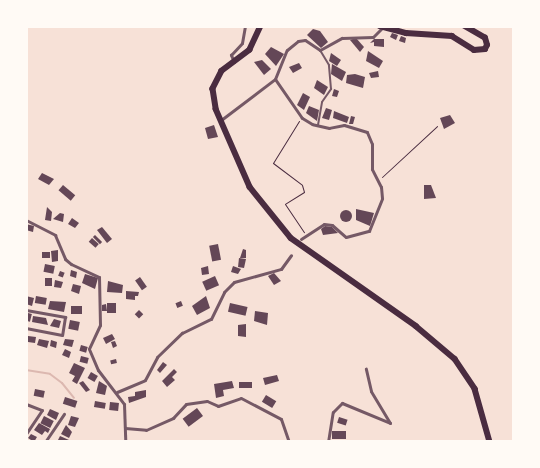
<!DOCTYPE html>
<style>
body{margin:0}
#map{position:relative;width:540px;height:468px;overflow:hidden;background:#f7e1d7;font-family:"PT Sans",sans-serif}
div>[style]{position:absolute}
.stream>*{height:2px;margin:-1px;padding:0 1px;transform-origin:1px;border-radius:1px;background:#dcb8b0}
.building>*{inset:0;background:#644757;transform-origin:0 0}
.round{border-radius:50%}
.path>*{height:1px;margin:-0.5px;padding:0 0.5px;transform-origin:0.5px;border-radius:0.5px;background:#4a2c40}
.service>*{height:2px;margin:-1px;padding:0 1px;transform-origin:1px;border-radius:1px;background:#755966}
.minor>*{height:3px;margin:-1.5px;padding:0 1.5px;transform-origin:1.5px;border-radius:1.5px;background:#755966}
.primary>*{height:5.5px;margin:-2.75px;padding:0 2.75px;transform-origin:2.75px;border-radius:2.75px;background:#4a2c40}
span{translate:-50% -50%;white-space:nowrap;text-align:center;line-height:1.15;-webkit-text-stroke:5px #fffaf5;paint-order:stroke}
.frame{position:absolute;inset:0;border:28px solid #fffaf5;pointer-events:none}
</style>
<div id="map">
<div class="stream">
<i style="left:26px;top:370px;width:24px;rotate:9deg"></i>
<i style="left:50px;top:374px;width:15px;rotate:37deg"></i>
<i style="left:62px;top:383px;width:19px;rotate:51deg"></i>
</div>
<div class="building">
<i style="clip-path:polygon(313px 29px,320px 31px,328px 42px,321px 48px,307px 35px)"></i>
<i style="clip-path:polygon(392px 33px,398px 35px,396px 40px,390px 37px)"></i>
<i style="clip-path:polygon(401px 36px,406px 38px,405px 43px,399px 41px)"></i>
<i style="clip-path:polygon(356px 38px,364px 47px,360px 52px,350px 40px)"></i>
<i style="clip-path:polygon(374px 39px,384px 39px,384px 47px,374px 46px,374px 42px,370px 43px)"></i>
<i style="clip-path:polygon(271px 47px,284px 54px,276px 66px,265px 54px)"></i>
<i style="clip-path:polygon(368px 51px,383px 61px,379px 68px,366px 61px)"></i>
<i style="clip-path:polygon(331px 53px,341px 60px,337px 66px,329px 61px)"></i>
<i style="clip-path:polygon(262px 60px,271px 69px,264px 75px,254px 62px)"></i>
<i style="clip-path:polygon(299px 63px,302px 68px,293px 73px,289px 67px)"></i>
<i style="clip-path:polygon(332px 64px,346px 72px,342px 81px,331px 74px)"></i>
<i style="clip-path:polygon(378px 71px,379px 77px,371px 78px,369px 73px)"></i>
<i style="clip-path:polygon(355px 74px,365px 77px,363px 88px,346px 83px,347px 75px)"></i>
<i style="clip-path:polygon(317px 80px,328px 87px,324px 95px,314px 88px)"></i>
<i style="clip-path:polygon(334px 89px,339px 91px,337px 97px,332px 96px)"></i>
<i style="clip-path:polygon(303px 93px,310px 97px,304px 110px,297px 105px)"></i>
<i style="clip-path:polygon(309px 106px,319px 110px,317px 121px,306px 113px)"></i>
<i style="clip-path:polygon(326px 108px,332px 110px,329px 120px,322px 118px)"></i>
<i style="clip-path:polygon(334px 111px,349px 117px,347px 123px,333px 118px)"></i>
<i style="clip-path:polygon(450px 115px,455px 123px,444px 129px,440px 118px)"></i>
<i style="clip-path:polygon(351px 116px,355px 117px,353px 124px,349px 124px)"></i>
<i style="clip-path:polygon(214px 125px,218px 137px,208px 139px,205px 128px)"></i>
<i style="clip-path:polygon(42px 173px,54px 179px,49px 185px,38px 179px)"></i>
<i style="left:63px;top:185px;width:16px;height:7px;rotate:40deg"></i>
<i style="clip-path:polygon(424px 185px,431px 185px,436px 198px,424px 199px)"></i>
<i style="clip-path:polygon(47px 207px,52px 212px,51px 221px,45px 220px)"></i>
<i style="clip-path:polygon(356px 209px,374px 213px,370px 226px,356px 220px)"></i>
<i class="round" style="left:340px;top:210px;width:12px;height:12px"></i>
<i style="clip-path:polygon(60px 213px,64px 214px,63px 222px,53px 219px)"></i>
<i style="clip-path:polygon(72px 218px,79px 223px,75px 228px,68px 224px)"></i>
<i style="clip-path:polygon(26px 224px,34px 226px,33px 232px,26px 230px)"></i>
<i style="clip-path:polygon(325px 226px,332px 227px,338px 233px,323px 235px,321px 229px)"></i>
<i style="clip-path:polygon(102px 227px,112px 239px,107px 243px,97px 230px)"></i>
<i style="left:95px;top:235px;width:10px;height:3px;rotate:45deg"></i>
<i style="left:92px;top:238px;width:9px;height:5px;rotate:41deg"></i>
<i style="left:218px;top:244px;width:16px;height:9px;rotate:79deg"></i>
<i style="clip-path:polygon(243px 249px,246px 250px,246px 258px,240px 258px)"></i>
<i style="clip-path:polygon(58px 250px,58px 261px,52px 262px,51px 251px)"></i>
<i style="left:42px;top:252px;width:8px;height:6px"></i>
<i style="clip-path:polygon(239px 258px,246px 259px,244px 268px,238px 267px)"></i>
<i style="left:45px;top:264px;width:10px;height:8px;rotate:11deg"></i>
<i style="clip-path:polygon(208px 266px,209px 274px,202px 275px,201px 268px)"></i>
<i style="clip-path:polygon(233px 266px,241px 269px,238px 274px,231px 272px)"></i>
<i style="clip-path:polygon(71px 270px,77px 272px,76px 278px,70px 276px)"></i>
<i style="left:60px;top:271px;width:5px;height:5px;rotate:22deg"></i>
<i style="clip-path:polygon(274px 273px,281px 281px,274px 285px,268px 276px)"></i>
<i style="clip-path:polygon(85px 274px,98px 278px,95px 289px,82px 283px)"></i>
<i style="left:215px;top:276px;width:10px;height:14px;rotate:66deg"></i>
<i style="left:140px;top:277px;width:12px;height:6px;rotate:55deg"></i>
<i style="left:45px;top:278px;width:7px;height:8px"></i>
<i style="clip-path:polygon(55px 280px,63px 282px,61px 288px,54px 287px)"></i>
<i style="clip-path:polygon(108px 281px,123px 285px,122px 293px,107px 292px)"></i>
<i style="clip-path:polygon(73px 284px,81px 286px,79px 294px,71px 291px)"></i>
<i style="clip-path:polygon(126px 291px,139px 292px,138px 296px,135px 296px,135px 300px,126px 299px)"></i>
<i style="clip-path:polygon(26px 296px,34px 298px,32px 306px,26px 304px)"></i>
<i style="left:36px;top:296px;width:11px;height:7px;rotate:10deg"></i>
<i style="clip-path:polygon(206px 296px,210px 308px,197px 315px,192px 306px)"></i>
<i style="clip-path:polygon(50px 301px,66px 302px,64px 312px,48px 309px)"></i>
<i style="left:181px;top:301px;width:5px;height:6px;rotate:68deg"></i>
<i style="left:107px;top:303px;width:9px;height:10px"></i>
<i style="left:230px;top:303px;width:18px;height:9px;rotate:13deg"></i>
<i style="clip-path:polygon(106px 304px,107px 311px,102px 311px,102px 305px)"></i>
<i style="left:71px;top:306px;width:11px;height:8px"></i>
<i style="left:139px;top:310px;width:6px;height:6px;rotate:45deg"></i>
<i style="clip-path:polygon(255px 311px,268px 313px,267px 325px,254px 321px)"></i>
<i style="left:28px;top:313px;width:4px;height:8px;rotate:14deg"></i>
<i style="clip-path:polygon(33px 316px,46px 318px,48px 325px,32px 322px)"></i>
<i style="clip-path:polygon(54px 319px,61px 321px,59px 328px,50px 326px)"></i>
<i style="left:70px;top:320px;width:10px;height:9px;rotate:11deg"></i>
<i style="clip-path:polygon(246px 324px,246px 337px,238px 336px,238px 325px)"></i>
<i style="clip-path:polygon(112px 334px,115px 339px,106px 344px,103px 338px)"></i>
<i style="clip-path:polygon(28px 336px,36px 337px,35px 343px,28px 342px)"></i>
<i style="clip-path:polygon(39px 339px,49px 341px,47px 348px,37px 345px)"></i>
<i style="clip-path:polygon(65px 339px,74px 340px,72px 347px,63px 345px)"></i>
<i style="clip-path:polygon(51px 340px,57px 342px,56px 348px,50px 346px)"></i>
<i style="clip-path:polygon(115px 341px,117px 346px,113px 348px,111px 342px)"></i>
<i style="left:81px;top:345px;width:7px;height:6px;rotate:16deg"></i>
<i style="clip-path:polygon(65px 349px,71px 352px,69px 358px,62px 355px)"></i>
<i style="left:81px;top:356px;width:8px;height:6px;rotate:14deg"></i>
<i style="left:116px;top:359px;width:4px;height:6px;rotate:76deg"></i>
<i style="clip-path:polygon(163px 362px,167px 365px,160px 373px,157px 370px)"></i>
<i style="clip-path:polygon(74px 363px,85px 368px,77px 384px,72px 381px,75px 376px,69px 373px)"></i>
<i style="clip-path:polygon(174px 369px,177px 372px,172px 377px,175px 380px,167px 387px,162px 381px)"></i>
<i style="left:91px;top:372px;width:8px;height:7px;rotate:30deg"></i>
<i style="clip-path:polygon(277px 375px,279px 381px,265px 385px,263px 378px)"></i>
<i style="clip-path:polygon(83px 381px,90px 390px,86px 392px,79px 383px)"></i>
<i style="clip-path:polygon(99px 381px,107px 386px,105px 395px,96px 393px)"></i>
<i style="clip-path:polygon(232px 381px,234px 388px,223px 390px,224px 396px,216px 398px,214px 384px)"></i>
<i style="left:239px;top:382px;width:13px;height:6px"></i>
<i style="left:35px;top:389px;width:10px;height:7px;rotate:11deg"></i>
<i style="clip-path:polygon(146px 390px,146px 397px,129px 403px,128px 397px,135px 396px,135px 392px)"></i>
<i style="left:266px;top:395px;width:12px;height:8px;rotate:31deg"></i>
<i style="left:65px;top:397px;width:13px;height:7px;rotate:18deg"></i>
<i style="left:95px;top:401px;width:11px;height:6px;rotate:10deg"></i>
<i style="left:110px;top:402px;width:9px;height:8px;rotate:6deg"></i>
<i style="left:197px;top:408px;width:10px;height:18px;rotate:53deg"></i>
<i style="clip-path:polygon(50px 409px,59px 413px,56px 420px,47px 415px)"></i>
<i style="left:44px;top:416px;width:11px;height:8px;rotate:27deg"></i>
<i style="clip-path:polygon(71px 416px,79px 418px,75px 427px,68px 425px)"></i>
<i style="left:339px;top:417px;width:9px;height:6px;rotate:18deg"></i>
<i style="clip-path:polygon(39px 423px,50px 429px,48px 433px,45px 431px,42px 435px,34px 430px)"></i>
<i style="clip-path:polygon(66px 425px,72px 432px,69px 438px,61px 434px)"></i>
<i style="left:346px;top:431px;width:8px;height:14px;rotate:90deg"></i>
<i style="clip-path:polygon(31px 434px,37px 437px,34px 442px,28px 438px)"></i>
<i style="clip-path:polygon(60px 436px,69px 440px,69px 442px,57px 442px)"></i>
</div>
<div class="path">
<i style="left:299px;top:121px;width:49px;rotate:121.8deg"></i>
<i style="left:273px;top:163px;width:36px;rotate:37deg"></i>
<i style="left:302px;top:185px;width:7px;rotate:74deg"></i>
<i style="left:304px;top:192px;width:22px;rotate:148deg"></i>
<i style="left:285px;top:204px;width:34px;rotate:56deg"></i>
<i style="left:382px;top:177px;width:75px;rotate:-42.8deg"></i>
</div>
<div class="service">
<i style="left:318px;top:125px;width:23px;rotate:-80deg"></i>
<i style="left:322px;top:102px;width:16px;rotate:-55deg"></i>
<i style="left:331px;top:89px;width:24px;rotate:-95deg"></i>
<i style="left:329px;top:65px;width:17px;rotate:-121deg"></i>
</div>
<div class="minor">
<i style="left:234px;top:62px;width:8px;rotate:-113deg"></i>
<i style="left:231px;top:55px;width:16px;rotate:-47deg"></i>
<i style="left:242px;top:43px;width:17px;rotate:-80deg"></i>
<i style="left:221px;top:120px;width:68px;rotate:-37.2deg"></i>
<i style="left:26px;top:220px;width:33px;rotate:27deg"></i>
<i style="left:55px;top:235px;width:26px;rotate:67deg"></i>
<i style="left:65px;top:259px;width:8px;rotate:40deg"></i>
<i style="left:71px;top:264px;width:31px;rotate:25deg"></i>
<i style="left:99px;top:277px;width:48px;rotate:88.8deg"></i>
<i style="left:100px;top:325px;width:26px;rotate:115deg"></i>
<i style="left:89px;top:349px;width:23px;rotate:67deg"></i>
<i style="left:98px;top:370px;width:43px;rotate:52.6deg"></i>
<i style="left:124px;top:404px;width:38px;rotate:88deg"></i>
<i style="left:301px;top:239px;width:27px;rotate:-33deg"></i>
<i style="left:324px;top:224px;width:8px;rotate:7deg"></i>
<i style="left:332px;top:225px;width:18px;rotate:41deg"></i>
<i style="left:346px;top:237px;width:24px;rotate:-15deg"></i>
<i style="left:369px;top:231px;width:35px;rotate:-68deg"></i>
<i style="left:382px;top:198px;width:11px;rotate:-95deg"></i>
<i style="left:381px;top:187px;width:20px;rotate:-117deg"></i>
<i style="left:372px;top:169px;width:25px;rotate:-90deg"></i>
<i style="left:372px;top:144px;width:13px;rotate:-113deg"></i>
<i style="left:367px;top:132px;width:24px;rotate:-163deg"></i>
<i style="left:344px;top:125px;width:15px;rotate:169deg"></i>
<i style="left:329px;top:128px;width:17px;rotate:-167deg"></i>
<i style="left:312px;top:124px;width:12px;rotate:-149deg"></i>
<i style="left:302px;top:118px;width:47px;rotate:-124.7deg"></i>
<i style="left:275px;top:79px;width:31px;rotate:-68deg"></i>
<i style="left:287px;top:50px;width:14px;rotate:-39deg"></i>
<i style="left:298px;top:41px;width:7px;rotate:-8deg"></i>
<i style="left:305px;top:40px;width:18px;rotate:34deg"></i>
<i style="left:320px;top:50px;width:25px;rotate:-29deg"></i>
<i style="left:342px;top:38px;width:31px;rotate:-2deg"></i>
<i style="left:373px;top:37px;width:13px;rotate:-45deg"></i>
<i style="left:26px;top:310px;width:40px;rotate:10deg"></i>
<i style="left:65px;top:317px;width:18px;rotate:99deg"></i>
<i style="left:62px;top:335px;width:37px;rotate:-169deg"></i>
<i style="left:117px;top:392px;width:30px;rotate:-23deg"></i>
<i style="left:145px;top:380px;width:26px;rotate:-62deg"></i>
<i style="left:157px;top:357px;width:35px;rotate:-44deg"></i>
<i style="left:182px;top:333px;width:32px;rotate:-26deg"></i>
<i style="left:211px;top:319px;width:30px;rotate:-64deg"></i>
<i style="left:224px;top:292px;width:14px;rotate:-45deg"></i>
<i style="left:234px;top:282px;width:49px;rotate:-15.5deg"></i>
<i style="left:281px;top:269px;width:17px;rotate:-54deg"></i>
<i style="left:26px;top:404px;width:17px;rotate:21deg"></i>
<i style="left:42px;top:410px;width:29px;rotate:124deg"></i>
<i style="left:125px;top:428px;width:21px;rotate:5deg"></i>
<i style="left:146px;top:430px;width:30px;rotate:-24deg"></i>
<i style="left:173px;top:418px;width:19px;rotate:-47deg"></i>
<i style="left:186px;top:404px;width:21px;rotate:-8deg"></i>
<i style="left:207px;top:401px;width:12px;rotate:24deg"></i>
<i style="left:218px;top:406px;width:24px;rotate:-19deg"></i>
<i style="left:241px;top:398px;width:45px;rotate:27.7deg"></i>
<i style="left:281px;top:419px;width:24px;rotate:71deg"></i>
<i style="left:45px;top:442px;width:34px;rotate:-56deg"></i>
<i style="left:328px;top:442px;width:30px;rotate:-81deg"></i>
<i style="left:333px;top:412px;width:13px;rotate:-45deg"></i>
<i style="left:342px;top:403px;width:52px;rotate:22.6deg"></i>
<i style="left:390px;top:423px;width:37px;rotate:-121deg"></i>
<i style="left:371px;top:391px;width:23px;rotate:-103deg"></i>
</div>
<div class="primary">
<i style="left:261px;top:26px;width:26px;rotate:115deg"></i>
<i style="left:250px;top:50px;width:35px;rotate:143deg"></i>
<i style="left:222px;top:71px;width:20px;rotate:117deg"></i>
<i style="left:213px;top:89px;width:20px;rotate:81deg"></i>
<i style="left:216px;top:109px;width:85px;rotate:66.4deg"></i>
<i style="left:250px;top:187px;width:65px;rotate:51.2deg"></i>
<i style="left:291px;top:238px;width:153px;rotate:35.1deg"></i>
<i style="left:416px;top:326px;width:51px;rotate:40.2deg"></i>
<i style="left:455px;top:359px;width:36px;rotate:56deg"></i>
<i style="left:475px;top:389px;width:55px;rotate:74.2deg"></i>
<i style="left:380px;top:26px;width:27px;rotate:15deg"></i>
<i style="left:406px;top:33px;width:46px;rotate:3.7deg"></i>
<i style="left:452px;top:36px;width:26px;rotate:32deg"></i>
<i style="left:474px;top:50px;width:11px;rotate:-5deg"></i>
<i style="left:485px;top:49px;width:4px;rotate:-63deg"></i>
<i style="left:487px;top:45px;width:7px;rotate:-106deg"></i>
<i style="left:485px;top:38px;width:24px;rotate:-150deg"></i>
</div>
<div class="frame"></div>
</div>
